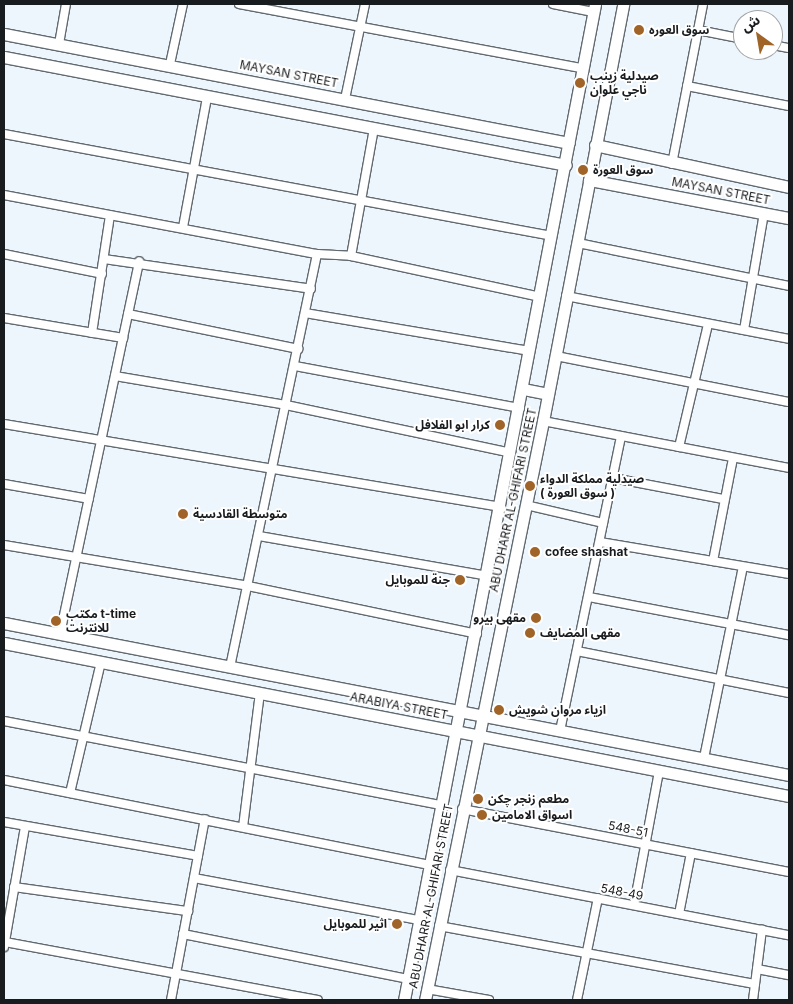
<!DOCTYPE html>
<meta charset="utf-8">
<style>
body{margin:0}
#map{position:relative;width:793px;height:1004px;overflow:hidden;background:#edf6fd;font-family:Inter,"Noto Sans Arabic",sans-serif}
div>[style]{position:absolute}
.roads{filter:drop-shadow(1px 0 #626a70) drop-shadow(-1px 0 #626a70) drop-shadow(0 1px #626a70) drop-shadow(0 -1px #626a70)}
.street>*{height:8px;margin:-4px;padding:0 4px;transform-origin:4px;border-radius:4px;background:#fff}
.secondary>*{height:11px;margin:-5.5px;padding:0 5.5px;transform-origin:5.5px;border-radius:5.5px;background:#fff}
.dots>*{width:14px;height:14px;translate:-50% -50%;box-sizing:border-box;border:2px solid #fff;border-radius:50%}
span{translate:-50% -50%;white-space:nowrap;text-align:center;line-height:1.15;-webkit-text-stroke:4px #fff;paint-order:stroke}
.poi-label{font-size:12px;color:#191c1f;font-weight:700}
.left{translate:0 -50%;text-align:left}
.right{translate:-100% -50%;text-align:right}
.street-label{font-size:12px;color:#191c1f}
.frame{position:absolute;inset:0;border:5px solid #191c1f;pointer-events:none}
.north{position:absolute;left:733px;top:10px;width:50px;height:50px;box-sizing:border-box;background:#fff;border:1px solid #a3a4a5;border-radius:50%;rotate:328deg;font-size:14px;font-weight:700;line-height:20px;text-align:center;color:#191c1f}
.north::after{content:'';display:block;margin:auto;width:18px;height:22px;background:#a16428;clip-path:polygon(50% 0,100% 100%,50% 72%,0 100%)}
</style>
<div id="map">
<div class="roads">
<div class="street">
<i style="left:239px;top:4px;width:349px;rotate:10.6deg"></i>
<i style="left:553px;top:4px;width:41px;rotate:11.3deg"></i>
<i style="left:698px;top:30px;width:46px;rotate:11.3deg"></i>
<i style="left:59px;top:44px;width:41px;rotate:-80.1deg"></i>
<i style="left:773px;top:45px;width:16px;rotate:11deg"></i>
<i style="left:170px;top:64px;width:61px;rotate:-77.8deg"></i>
<i style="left:687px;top:86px;width:104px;rotate:11.1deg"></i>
<i style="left:345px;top:99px;width:97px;rotate:-78.1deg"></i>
<i style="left:4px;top:134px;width:557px;rotate:10.54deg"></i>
<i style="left:672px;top:164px;width:163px;rotate:-79deg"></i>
<i style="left:4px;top:195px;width:319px;rotate:10.7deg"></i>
<i style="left:317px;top:254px;width:34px;rotate:3deg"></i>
<i style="left:351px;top:256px;width:194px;rotate:12.2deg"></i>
<i style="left:183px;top:227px;width:132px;rotate:-79.5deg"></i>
<i style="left:578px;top:243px;width:215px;rotate:11.5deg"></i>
<i style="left:4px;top:254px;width:100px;rotate:11.5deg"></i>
<i style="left:351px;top:256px;width:130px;rotate:-79.8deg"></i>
<i style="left:104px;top:259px;width:209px;rotate:8.2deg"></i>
<i style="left:566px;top:296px;width:227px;rotate:10.9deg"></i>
<i style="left:305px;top:313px;width:228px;rotate:9.6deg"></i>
<i style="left:128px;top:314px;width:174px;rotate:11.6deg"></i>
<i style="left:4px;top:318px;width:121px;rotate:9.5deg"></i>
<i style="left:744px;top:330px;width:119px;rotate:-80.3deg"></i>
<i style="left:92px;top:333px;width:119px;rotate:-81.3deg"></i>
<i style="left:556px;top:356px;width:237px;rotate:11.2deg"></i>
<i style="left:295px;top:366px;width:229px;rotate:10.6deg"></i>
<i style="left:115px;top:376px;width:173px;rotate:9.6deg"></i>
<i style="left:286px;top:405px;width:230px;rotate:12deg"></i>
<i style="left:543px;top:421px;width:250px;rotate:10.8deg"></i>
<i style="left:4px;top:424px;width:504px;rotate:9.48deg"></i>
<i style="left:679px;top:447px;width:126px;rotate:-76.7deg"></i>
<i style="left:613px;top:478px;width:112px;rotate:10.8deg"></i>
<i style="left:4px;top:484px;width:86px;rotate:10deg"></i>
<i style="left:526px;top:505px;width:79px;rotate:13.2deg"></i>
<i style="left:259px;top:536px;width:232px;rotate:9.9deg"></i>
<i style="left:600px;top:542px;width:192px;rotate:9.6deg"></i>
<i style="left:4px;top:545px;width:247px;rotate:9.5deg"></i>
<i style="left:248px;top:586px;width:234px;rotate:11.8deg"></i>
<i style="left:713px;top:561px;width:105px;rotate:-79deg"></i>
<i style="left:589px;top:597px;width:204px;rotate:10.8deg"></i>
<i style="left:60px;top:634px;width:381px;rotate:-78deg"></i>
<i style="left:577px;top:651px;width:216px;rotate:11.2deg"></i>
<i style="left:230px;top:667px;width:422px;rotate:-78.1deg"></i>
<i style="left:4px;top:721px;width:445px;rotate:10.9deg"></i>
<i style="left:560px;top:731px;width:301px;rotate:-78.3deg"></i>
<i style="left:704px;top:758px;width:195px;rotate:-78.5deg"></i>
<i style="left:4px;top:780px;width:434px;rotate:11.3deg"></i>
<i style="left:70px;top:793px;width:135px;rotate:-76.7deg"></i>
<i style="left:462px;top:809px;width:333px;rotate:10.9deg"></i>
<i style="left:4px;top:822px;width:197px;rotate:9.9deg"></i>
<i style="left:243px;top:827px;width:135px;rotate:-82.8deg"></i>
<i style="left:450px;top:870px;width:345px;rotate:10.9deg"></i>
<i style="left:194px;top:878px;width:229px;rotate:10.6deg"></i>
<i style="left:14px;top:887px;width:176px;rotate:7.9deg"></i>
<i style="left:634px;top:905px;width:136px;rotate:-79.4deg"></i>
<i style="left:679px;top:914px;width:62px;rotate:-78.9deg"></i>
<i style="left:439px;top:926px;width:321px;rotate:10.4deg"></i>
<i style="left:183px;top:934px;width:229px;rotate:11.3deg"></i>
<i style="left:5px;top:942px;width:318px;rotate:10.5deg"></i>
<i style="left:4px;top:947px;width:122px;rotate:-80.1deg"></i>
<i style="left:757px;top:969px;width:33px;rotate:11deg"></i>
<i style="left:427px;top:989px;width:63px;rotate:10.1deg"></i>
<i style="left:171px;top:1000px;width:184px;rotate:-79.4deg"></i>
<i style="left:577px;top:1000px;width:104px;rotate:-78.4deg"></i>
<i style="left:753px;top:1000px;width:71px;rotate:-82.7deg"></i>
</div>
<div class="secondary">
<i style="left:4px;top:34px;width:575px;rotate:10.92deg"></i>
<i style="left:4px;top:57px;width:572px;rotate:10.88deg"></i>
<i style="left:595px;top:145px;width:198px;rotate:12.2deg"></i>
<i style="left:589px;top:180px;width:204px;rotate:10.8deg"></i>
<i style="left:523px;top:389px;width:25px;rotate:11deg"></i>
<i style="left:4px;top:623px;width:800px;rotate:10.96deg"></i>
<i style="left:4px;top:643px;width:800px;rotate:11.03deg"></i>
<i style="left:404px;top:1000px;width:1014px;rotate:-79.14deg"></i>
<i style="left:425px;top:1000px;width:591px;rotate:-78.48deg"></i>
<i style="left:543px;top:421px;width:425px;rotate:-79.1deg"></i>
</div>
</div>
<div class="dots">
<i style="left:639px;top:30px;background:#a16428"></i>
<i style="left:580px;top:83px;background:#a16428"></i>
<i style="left:583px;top:170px;background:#a16428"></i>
<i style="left:500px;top:425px;background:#a16428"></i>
<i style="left:530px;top:486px;background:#a16428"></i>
<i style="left:183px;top:514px;background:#a16428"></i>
<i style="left:535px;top:552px;background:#a16428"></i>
<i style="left:460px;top:580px;background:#a16428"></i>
<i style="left:536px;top:618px;background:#a16428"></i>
<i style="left:56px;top:621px;background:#a16428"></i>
<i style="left:530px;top:633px;background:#a16428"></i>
<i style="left:499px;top:710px;background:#a16428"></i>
<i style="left:478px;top:799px;background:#a16428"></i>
<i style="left:482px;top:815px;background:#a16428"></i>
<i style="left:397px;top:924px;background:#a16428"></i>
</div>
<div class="poi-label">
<span class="left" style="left:649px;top:30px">سوق العوره</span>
<span class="left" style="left:590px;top:83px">صيدلية زينب<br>ناجي علوان</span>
<span class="left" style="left:593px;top:170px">سوق العورة</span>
<span class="right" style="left:490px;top:425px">كرار ابو الفلافل</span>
<span class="left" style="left:540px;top:486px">صيدلية مملكة الدواء<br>( سوق العورة )</span>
<span class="left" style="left:193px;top:514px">متوسطة القادسية</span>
<span class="left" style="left:545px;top:552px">cofee shashat</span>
<span class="right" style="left:450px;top:580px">جنة للموبايل</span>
<span class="left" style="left:66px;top:621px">مكتب t-time<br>للانترنت</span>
<span class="right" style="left:526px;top:618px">مقهى بيرو</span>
<span class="left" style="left:540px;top:633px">مقهى المضايف</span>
<span class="left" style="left:509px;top:710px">ازياء مروان شويش</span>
<span class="left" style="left:488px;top:799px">مطعم زنجر چكن</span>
<span class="left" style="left:492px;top:815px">اسواق الامامين</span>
<span class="right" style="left:387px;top:924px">اثير للموبايل</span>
</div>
<div class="street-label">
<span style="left:289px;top:74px;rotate:11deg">MAYSAN STREET</span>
<span style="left:721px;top:191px;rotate:11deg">MAYSAN STREET</span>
<span style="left:513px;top:500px;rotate:-78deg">ABU DHARR AL-GHIFARI STREET</span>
<span style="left:399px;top:706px;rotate:11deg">ARABIYA STREET</span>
<span style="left:628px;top:829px;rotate:11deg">548-51</span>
<span style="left:622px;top:892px;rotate:11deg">548-49</span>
<span style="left:431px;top:896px;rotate:-79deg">ABU DHARR AL-GHIFARI STREET</span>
</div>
<div class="frame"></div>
<div class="north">ش</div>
</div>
